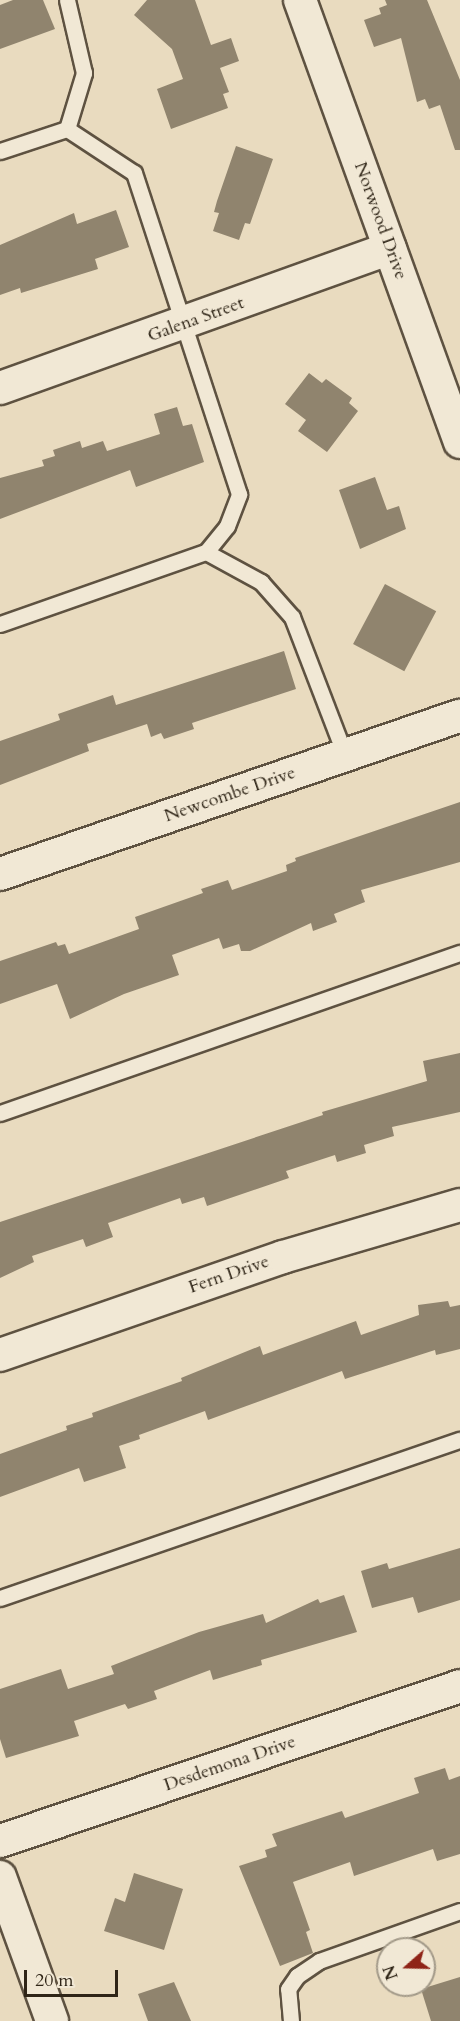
<!DOCTYPE html>
<style>
body{margin:0}
#map{position:relative;width:460px;height:2021px;overflow:hidden;background:#e9dbbf;font-family:Cardo,serif}
div>[style]{position:absolute}
.building>*{inset:0;background:#90846e;transform-origin:0 0}
.roads{filter:drop-shadow(2px 0 #5e5241) drop-shadow(-2px 0 #5e5241) drop-shadow(0 2px #5e5241) drop-shadow(0 -2px #5e5241)}
.lane>*{height:15px;margin:-7.5px;padding:0 7.5px;transform-origin:7.5px;border-radius:7.5px;background:#f1e8d5}
.street>*{height:32px;margin:-16px;padding:0 16px;transform-origin:16px;border-radius:16px;background:#f1e8d5}
span{translate:-50% -50%;white-space:nowrap;text-align:center;line-height:1.15;-webkit-text-stroke:6px #f1e8d5;paint-order:stroke}
.street-label{font-size:18px;color:#2f2517}
.north{position:absolute;left:376px;top:1937px;width:60px;height:60px;box-sizing:border-box;background:#f1e8d5;border:2px solid #a39a89;border-radius:50%;rotate:250deg;font-size:16px;font-weight:700;line-height:24px;text-align:center;color:#2f2517}
.north::after{content:'';display:block;margin:auto;width:21px;height:27px;background:#8f2418;clip-path:polygon(50% 0,100% 100%,50% 72%,0 100%)}
.scale{position:absolute;left:24px;top:1970px;width:94px;height:27px;box-sizing:border-box;border:3px solid #2f2517;border-top:0;padding-left:8px;font-size:18px;line-height:21px;white-space:nowrap;color:#2f2517;-webkit-text-stroke:4px #f1e8d5;paint-order:stroke}
</style>
<div id="map">
<div class="building">
<i style="clip-path:polygon(13px 0,43px 0,55px 29px,0 49px,0 5px)"></i>
<i style="clip-path:polygon(147px 0,195px 0,211px 45px,231px 38px,239px 61px,220px 68px,229px 92px,223px 94px,228px 108px,171px 129px,157px 89px,183px 79px,172px 49px,134px 15px)"></i>
<i style="clip-path:polygon(385px 0,427px 0,460px 80px,460px 150px,455px 150px,440px 105px,429px 109px,425px 99px,417px 102px,401px 38px,374px 47px,364px 20px,381px 14px,379px 8px,387px 5px)"></i>
<i style="clip-path:polygon(236px 146px,273px 159px,250px 224px,245px 223px,239px 240px,213px 231px,219px 213px,214px 212px,217px 201px)"></i>
<i style="clip-path:polygon(116px 210px,129px 247px,95px 259px,98px 269px,21px 293px,20px 288px,0 295px,0 245px,74px 213px,77px 224px)"></i>
<i style="clip-path:polygon(309px 373px,322px 383px,326px 379px,352px 398px,349px 403px,358px 411px,327px 452px,298px 431px,306px 420px,285px 404px)"></i>
<i style="clip-path:polygon(177px 407px,183px 426px,192px 424px,204px 462px,136px 487px,130px 470px,0 519px,0 478px,44px 466px,42px 460px,55px 456px,53px 450px,80px 441px,82px 448px,103px 441px,107px 451px,160px 434px,154px 414px)"></i>
<i style="clip-path:polygon(375px 477px,387px 510px,399px 506px,406px 529px,360px 549px,339px 490px)"></i>
<i style="left:385px;top:584px;width:58px;height:68px;rotate:28deg"></i>
<i style="clip-path:polygon(284px 651px,296px 689px,192px 723px,194px 729px,164px 739px,161px 733px,151px 737px,147px 724px,87px 744px,89px 751px,0 785px,0 741px,60px 720px,58px 714px,113px 695px,116px 705px)"></i>
<i style="clip-path:polygon(460px 802px,460px 862px,361px 890px,365px 902px,334px 914px,337px 922px,313px 931px,311px 923px,250px 951px,241px 951px,239px 944px,223px 949px,219px 938px,172px 955px,179px 975px,124px 994px,70px 1019px,57px 984px,0 1004px,0 961px,56px 942px,58px 946px,65px 944px,69px 954px,139px 929px,135px 917px,203px 893px,201px 889px,228px 880px,232px 890px,287px 871px,286px 865px,296px 861px,295px 858px)"></i>
<i style="clip-path:polygon(460px 1053px,460px 1112px,392px 1127px,394px 1136px,364px 1145px,366px 1153px,337px 1162px,335px 1155px,286px 1171px,289px 1178px,207px 1206px,204px 1197px,182px 1204px,180px 1198px,108px 1223px,113px 1237px,86px 1247px,83px 1239px,32px 1256px,34px 1262px,0 1278px,0 1222px,323px 1115px,322px 1112px,427px 1081px,423px 1061px)"></i>
<i style="clip-path:polygon(448px 1301px,450px 1307px,460px 1305px,460px 1349px,436px 1355px,435px 1350px,345px 1379px,342px 1371px,208px 1420px,205px 1411px,139px 1435px,140px 1439px,119px 1446px,126px 1468px,84px 1482px,79px 1468px,0 1497px,0 1454px,67px 1430px,66px 1426px,93px 1417px,92px 1413px,182px 1381px,181px 1378px,260px 1346px,263px 1355px,356px 1321px,361px 1335px,419px 1315px,418px 1305px)"></i>
<i style="clip-path:polygon(460px 1548px,460px 1600px,418px 1613px,413px 1597px,372px 1608px,361px 1571px,387px 1563px,389px 1569px)"></i>
<i style="clip-path:polygon(344px 1595px,357px 1632px,261px 1660px,262px 1665px,213px 1680px,210px 1670px,154px 1691px,157px 1699px,128px 1709px,125px 1704px,74px 1721px,79px 1736px,6px 1758px,0 1739px,0 1689px,61px 1669px,68px 1689px,114px 1674px,111px 1666px,199px 1632px,263px 1614px,266px 1623px,318px 1599px,320px 1603px)"></i>
<i style="clip-path:polygon(445px 1768px,449px 1780px,460px 1776px,460px 1854px,437px 1861px,433px 1849px,354px 1876px,350px 1862px,293px 1882px,310px 1930px,306px 1932px,313px 1953px,280px 1966px,239px 1866px,267px 1857px,265px 1850px,277px 1846px,272px 1834px,342px 1811px,345px 1818px,419px 1793px,414px 1778px)"></i>
<i style="clip-path:polygon(134px 1873px,183px 1889px,164px 1950px,104px 1931px,115px 1898px,125px 1902px)"></i>
<i style="clip-path:polygon(460px 1977px,460px 2021px,431px 2021px,421px 1989px)"></i>
<i style="clip-path:polygon(174px 1982px,191px 2021px,148px 2021px,138px 1994px)"></i>
</div>
<div class="roads">
<div class="lane">
<i style="left:0;top:151px;width:71px;rotate:-18.2deg"></i>
<i style="left:206px;top:552px;width:63px;rotate:28.6deg"></i>
<i style="left:261px;top:582px;width:47px;rotate:48.5deg"></i>
<i style="left:292px;top:617px;width:148px;rotate:69deg"></i>
<i style="left:0;top:624px;width:218px;rotate:-19.3deg"></i>
<i style="left:206px;top:552px;width:33px;rotate:-51deg"></i>
<i style="left:227px;top:526px;width:34px;rotate:-69deg"></i>
<i style="left:239px;top:494px;width:338px;rotate:-108.1deg"></i>
<i style="left:134px;top:173px;width:80px;rotate:-146.7deg"></i>
<i style="left:67px;top:129px;width:59px;rotate:-73.1deg"></i>
<i style="left:84px;top:73px;width:75px;rotate:-103.1deg"></i>
<i style="left:0;top:1113px;width:487px;rotate:-19.2deg"></i>
<i style="left:0;top:1598px;width:486px;rotate:-19deg"></i>
<i style="left:291px;top:2021px;width:32px;rotate:-95deg"></i>
<i style="left:288px;top:1989px;width:16px;rotate:-55deg"></i>
<i style="left:297px;top:1976px;width:27px;rotate:-34deg"></i>
<i style="left:319px;top:1961px;width:150px;rotate:-19.5deg"></i>
</div>
<div class="street">
<i style="left:300px;top:0;width:470px;rotate:70.1deg"></i>
<i style="left:0;top:388px;width:414px;rotate:-19.7deg"></i>
<i style="left:0;top:874px;width:486px;rotate:-19deg"></i>
<i style="left:0;top:1355px;width:299px;rotate:-19.1deg"></i>
<i style="left:283px;top:1257px;width:184px;rotate:-16.4deg"></i>
<i style="left:0;top:1841px;width:485px;rotate:-18.6deg"></i>
<i style="left:0;top:1877px;width:153px;rotate:70.1deg"></i>
</div>
</div>
<div class="street-label">
<span style="left:380px;top:221px;rotate:70deg">Norwood Drive</span>
<span style="left:196px;top:320px;rotate:-20deg">Galena Street</span>
<span style="left:230px;top:795px;rotate:-19deg">Newcombe Drive</span>
<span style="left:229px;top:1275px;rotate:-19deg">Fern Drive</span>
<span style="left:230px;top:1764px;rotate:-19deg">Desdemona Drive</span>
</div>
<div class="north">N</div>
<div class="scale">20 m</div>
</div>
